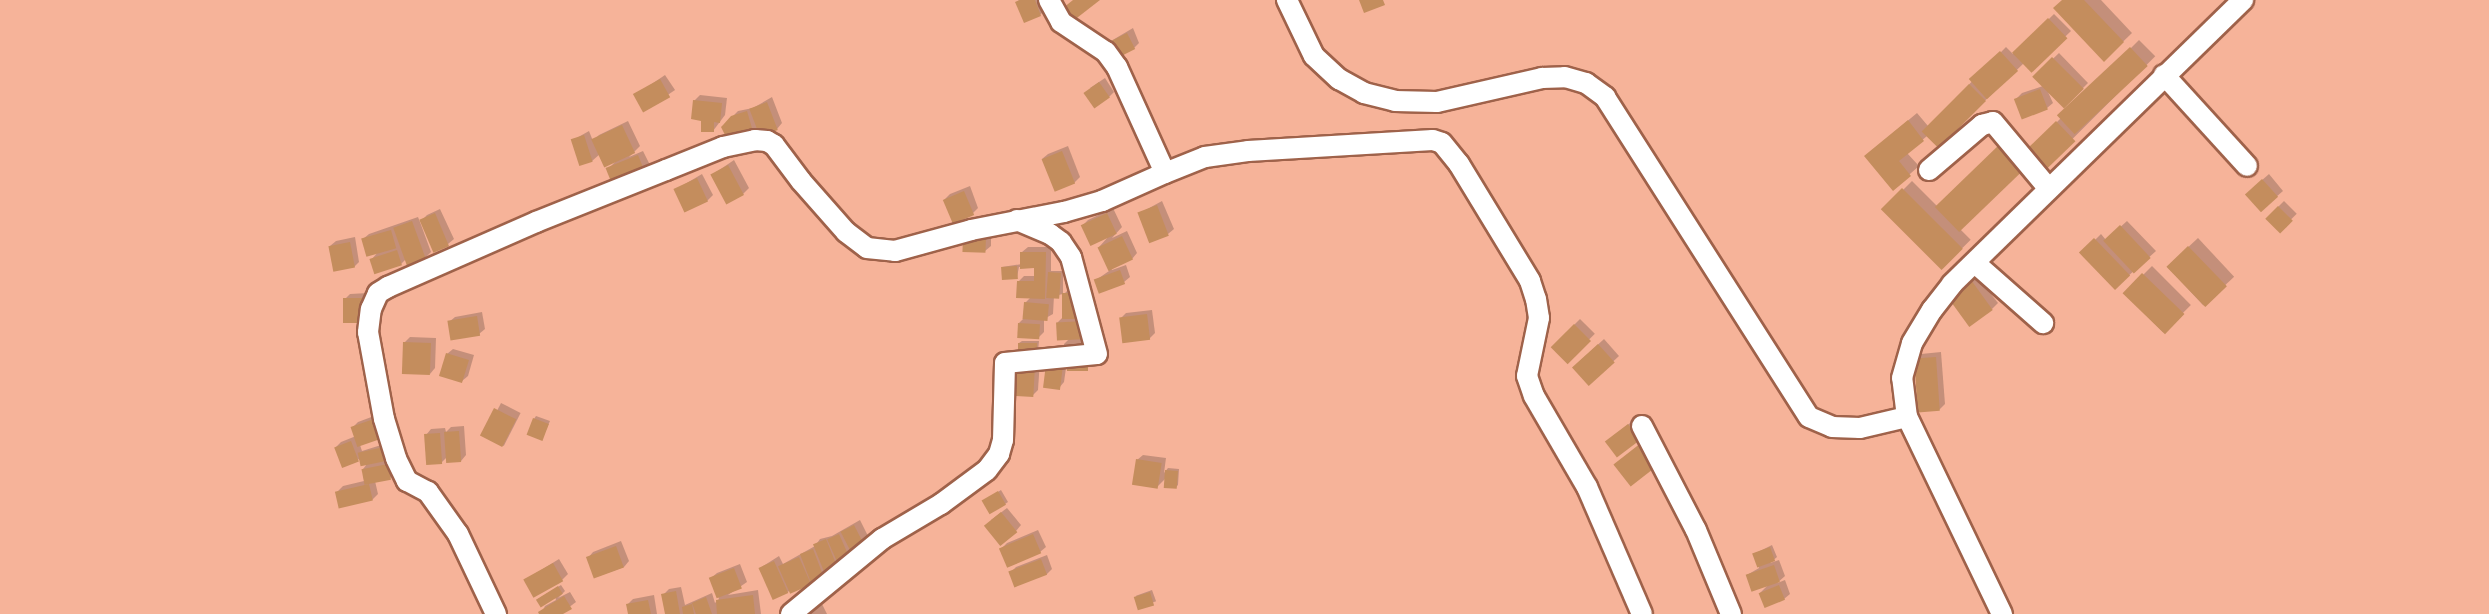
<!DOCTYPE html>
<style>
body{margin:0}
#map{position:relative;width:2489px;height:614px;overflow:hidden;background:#f6b399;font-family:Barlow,sans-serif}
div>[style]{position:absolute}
.shadow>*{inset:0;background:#0003;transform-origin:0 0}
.building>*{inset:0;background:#c48d5d;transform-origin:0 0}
.roads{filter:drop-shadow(2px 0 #9f624a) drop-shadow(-2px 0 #9f624a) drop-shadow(0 2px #9f624a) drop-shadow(0 -2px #9f624a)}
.minor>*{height:20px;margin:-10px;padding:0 10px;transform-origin:10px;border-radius:10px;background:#fff}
span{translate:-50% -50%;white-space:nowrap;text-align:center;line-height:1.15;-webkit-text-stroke:6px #fbdfd4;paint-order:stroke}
</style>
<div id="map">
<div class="shadow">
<i style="clip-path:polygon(1019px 0,1042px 0,1046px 9px,1040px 15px,1017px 2px)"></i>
<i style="clip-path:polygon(2064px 0,2101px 0,2132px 33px,2104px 60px)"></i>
<i style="clip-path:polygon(2054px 14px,2071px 31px,2031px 70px,2024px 63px,1938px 146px,1927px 136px,1907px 153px,1919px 166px,1893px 189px,1875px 148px,1917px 113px,1928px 126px,2006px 47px,2013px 54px)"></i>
<i style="clip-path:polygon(1133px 28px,1139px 43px,1134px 48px,1111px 41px)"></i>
<i style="left:2139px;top:40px;width:23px;height:155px;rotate:45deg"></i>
<i style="clip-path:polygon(2059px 53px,2088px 83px,2064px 107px,2048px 92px,2053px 103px,2047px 108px,2016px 99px,2022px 93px,2043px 86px,2034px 77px)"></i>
<i style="left:665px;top:75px;width:18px;height:36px;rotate:56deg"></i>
<i style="clip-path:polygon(1105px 78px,1114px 92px,1109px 97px,1090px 88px)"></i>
<i style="clip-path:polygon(700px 95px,727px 98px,725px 115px,713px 131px,703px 119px,694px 101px)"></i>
<i style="clip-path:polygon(772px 97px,782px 123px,777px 129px,759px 128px,753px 133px,732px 117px,738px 111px,753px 108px)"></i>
<i style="clip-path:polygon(628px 121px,640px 146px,629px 157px,643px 151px,650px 165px,644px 171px,608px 169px,618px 159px,600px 154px,592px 161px,573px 140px,589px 131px,593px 141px,599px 135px)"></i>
<i style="clip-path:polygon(1068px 146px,1080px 177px,1074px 183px,1042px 159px,1048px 154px)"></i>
<i style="clip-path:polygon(734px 160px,749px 188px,743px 194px,712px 175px)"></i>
<i style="clip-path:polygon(702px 174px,713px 195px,707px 201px,675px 190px)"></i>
<i style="clip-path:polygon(2269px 174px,2283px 191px,2261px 210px,2252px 189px)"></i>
<i style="left:1912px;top:181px;width:83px;height:41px;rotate:45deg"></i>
<i style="clip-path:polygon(970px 186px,978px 208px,973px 213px,944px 200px,950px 194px)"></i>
<i style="clip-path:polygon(1162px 201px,1174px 229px,1168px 234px,1140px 213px)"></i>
<i style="left:2284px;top:201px;width:18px;height:24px;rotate:45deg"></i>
<i style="clip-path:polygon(1113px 208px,1122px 227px,1112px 238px,1127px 231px,1137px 253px,1132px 259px,1111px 268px,1112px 270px,1126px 265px,1130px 277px,1124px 282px,1096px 280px,1109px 271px,1099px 247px,1108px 237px,1083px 225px,1088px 220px)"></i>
<i style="clip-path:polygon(440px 209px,454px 239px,448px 244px,422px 222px,420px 222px,431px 252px,425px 258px,406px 259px,401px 264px,371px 260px,379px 251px,363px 239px,369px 234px,418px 217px,420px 222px,427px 215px)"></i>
<i style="clip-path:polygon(2127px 221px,2156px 251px,2116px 287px,2082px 253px,2101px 234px,2106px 240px)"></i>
<i style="clip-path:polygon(991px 232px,991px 246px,985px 251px,965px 251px)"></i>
<i style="clip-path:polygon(355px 237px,359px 262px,354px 267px,330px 246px,336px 241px)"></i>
<i style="left:2198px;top:238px;width:53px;height:42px;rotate:47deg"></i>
<i style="clip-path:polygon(1028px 247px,1051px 247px,1051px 271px,1063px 271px,1063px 294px,1054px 296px,1053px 314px,1044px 319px,1044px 332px,1038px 338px,1019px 323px,1024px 318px,1025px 303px,1031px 297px,1018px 282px,1024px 276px,1036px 276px,1036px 267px,1019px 267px,1017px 277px,1002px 267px,1022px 264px,1022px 252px)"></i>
<i style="left:2152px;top:266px;width:55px;height:39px;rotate:45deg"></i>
<i style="clip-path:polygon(1977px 276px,1998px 303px,1992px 309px,1955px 292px)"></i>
<i style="clip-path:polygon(1070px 288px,1091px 332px,1082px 340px,1085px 340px,1086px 349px,1064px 353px,1064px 344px,1069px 339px,1057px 323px,1063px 317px,1064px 294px)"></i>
<i style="clip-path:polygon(368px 293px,368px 316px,345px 299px,350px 294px)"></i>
<i style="clip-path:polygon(1152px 310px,1155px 333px,1149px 339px,1121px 318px,1126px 313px)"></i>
<i style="clip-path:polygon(482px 312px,485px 329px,479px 334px,449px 322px,455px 317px)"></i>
<i style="left:1580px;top:319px;width:21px;height:39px;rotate:45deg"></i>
<i style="clip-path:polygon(410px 337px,436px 338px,435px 368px,430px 374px,404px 343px)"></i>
<i style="clip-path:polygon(1604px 339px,1619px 356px,1589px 384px,1579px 362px)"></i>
<i style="clip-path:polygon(1022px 341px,1039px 341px,1038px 351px,1019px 343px)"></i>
<i style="clip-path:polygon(453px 349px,474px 355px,468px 376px,462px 381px,447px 354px)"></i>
<i style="clip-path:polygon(1941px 352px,1945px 404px,1939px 410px,1916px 359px,1921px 354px)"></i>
<i style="clip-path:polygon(1040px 360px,1038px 390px,1032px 396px,1016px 395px)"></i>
<i style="clip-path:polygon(1067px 361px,1064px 382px,1059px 388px,1048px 364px)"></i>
<i style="left:501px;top:403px;width:22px;height:37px;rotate:27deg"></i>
<i style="clip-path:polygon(382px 413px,360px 445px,362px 451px,394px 441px,395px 473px,390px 478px,375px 481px,378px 494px,372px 500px,337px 492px,343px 486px,364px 481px,363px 469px,367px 464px,336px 447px,341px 442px,356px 436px,352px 428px,358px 422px)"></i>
<i style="clip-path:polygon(536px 416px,550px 421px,542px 439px,534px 419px)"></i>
<i style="clip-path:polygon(1634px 420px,1645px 433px,1613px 436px)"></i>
<i style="clip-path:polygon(464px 426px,466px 455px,461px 461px,447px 457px,442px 462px,426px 435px,431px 429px,445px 428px,446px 432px,451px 427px)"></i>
<i style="clip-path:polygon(1143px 455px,1166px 458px,1164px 473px,1168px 468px,1179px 469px,1178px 485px,1176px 487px,1165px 479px,1157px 487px,1137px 460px)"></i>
<i style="clip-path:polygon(1001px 490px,1008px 502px,1005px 504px,984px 501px)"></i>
<i style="clip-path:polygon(1007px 508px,1021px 525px,1016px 531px,991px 520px)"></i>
<i style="clip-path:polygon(860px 520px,870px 540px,810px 583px,787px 592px,760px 568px,779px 556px,783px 564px,815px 546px,820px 539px,832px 536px)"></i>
<i style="clip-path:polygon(1038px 530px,1046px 547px,1040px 552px,1001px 549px,1007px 543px)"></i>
<i style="clip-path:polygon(621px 541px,629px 561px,624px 567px,596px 577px,588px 558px,593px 552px)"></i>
<i style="clip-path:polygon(1772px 545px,1777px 557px,1770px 563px,1779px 560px,1785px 576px,1777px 583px,1785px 580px,1790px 594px,1784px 599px,1760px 593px,1767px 586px,1747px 575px,1759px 568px,1754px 554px)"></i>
<i style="clip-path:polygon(1047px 555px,1052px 569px,1047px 574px,1010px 573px,1016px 567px)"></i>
<i style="clip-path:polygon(559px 559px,568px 574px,562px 580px,525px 580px)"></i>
<i style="clip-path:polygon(740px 564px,747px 582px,728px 595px,758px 590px,761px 614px,667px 614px,663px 595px,669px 589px,681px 587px,685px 605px,712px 593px,715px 603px,719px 599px,711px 578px,717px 573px)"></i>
<i style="clip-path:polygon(561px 585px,565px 591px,558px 598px,570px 592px,576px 602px,560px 614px,541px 614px,545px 606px,556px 600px,555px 597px,538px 599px)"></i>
<i style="left:1152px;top:590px;width:12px;height:17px;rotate:70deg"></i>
<i style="clip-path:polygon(654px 595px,657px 614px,629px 614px,627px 605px,633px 599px)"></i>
<i style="clip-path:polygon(822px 604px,827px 614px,800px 614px)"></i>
</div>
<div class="building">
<i style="clip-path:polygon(1020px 0,1035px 0,1041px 16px,1024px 23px,1015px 2px)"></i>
<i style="clip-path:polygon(1073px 0,1100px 0,1073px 21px,1063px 8px)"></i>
<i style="clip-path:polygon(1359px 0,1383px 0,1385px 5px,1364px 13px)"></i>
<i style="clip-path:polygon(2062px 0,2084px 0,2124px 42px,2104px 62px,2053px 8px)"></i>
<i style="left:2048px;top:18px;width:28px;height:50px;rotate:46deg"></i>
<i style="left:1127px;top:33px;width:18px;height:20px;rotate:63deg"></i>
<i style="left:2130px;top:47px;width:26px;height:100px;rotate:47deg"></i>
<i style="left:2000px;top:51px;width:27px;height:42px;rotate:48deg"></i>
<i style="left:2052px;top:57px;width:45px;height:28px;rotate:45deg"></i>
<i style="left:660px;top:79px;width:21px;height:31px;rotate:61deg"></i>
<i style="left:1099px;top:82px;width:19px;height:19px;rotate:55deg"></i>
<i style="left:1969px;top:84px;width:24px;height:67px;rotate:45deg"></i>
<i style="left:2040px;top:89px;width:22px;height:28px;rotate:69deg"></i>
<i style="clip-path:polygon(693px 100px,722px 103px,720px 123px,714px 122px,714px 132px,701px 132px,701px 121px,691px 119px)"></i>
<i style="left:767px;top:102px;width:30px;height:19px;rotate:69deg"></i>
<i style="clip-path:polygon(747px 111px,754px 135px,729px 143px,721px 127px,723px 125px,731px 116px)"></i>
<i style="clip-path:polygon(1908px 120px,1924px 141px,1899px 161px,1911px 176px,1893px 191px,1864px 156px)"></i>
<i style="left:2056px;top:121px;width:28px;height:40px;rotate:46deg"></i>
<i style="left:622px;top:125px;width:31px;height:34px;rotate:65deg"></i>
<i style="left:584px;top:135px;width:28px;height:14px;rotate:72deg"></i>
<i style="left:2001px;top:143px;width:35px;height:92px;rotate:46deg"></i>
<i style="left:1062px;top:151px;width:35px;height:22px;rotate:68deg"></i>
<i style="left:638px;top:155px;width:18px;height:35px;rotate:68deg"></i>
<i style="left:728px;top:165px;width:34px;height:20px;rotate:62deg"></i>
<i style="left:697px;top:178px;width:26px;height:26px;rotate:65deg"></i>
<i style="left:2262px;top:179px;width:24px;height:23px;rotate:48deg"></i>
<i style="left:1902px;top:188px;width:86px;height:30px;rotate:45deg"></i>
<i style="left:964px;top:191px;width:26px;height:23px;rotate:67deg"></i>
<i style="left:1157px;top:205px;width:33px;height:21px;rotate:69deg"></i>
<i style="left:2278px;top:206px;width:21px;height:18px;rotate:45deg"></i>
<i style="left:435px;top:213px;width:36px;height:17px;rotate:67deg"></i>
<i style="left:1107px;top:213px;width:23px;height:29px;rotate:65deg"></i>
<i style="left:412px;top:221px;width:40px;height:20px;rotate:70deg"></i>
<i style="left:2120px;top:225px;width:45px;height:23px;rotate:47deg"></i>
<i style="left:391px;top:230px;width:19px;height:31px;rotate:74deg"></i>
<i style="left:963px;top:236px;width:23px;height:16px;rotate:2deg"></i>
<i style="left:1122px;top:236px;width:26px;height:27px;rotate:65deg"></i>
<i style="left:2094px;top:238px;width:52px;height:21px;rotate:46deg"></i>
<i style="left:350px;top:242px;width:26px;height:22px;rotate:79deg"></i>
<i style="left:2188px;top:246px;width:56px;height:30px;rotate:46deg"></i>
<i style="left:397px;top:250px;width:16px;height:29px;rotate:72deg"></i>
<i style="clip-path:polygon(1020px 252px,1046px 252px,1045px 299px,1016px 298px,1017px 281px,1034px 281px,1034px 268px,1020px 269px)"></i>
<i style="left:1017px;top:266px;width:13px;height:16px;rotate:86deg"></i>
<i style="left:1120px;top:270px;width:15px;height:28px;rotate:70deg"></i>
<i style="left:1048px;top:272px;width:13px;height:26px;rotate:4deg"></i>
<i style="left:2142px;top:273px;width:59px;height:28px;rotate:44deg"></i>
<i style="left:1971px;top:280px;width:37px;height:29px;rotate:54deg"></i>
<i style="left:1062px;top:293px;width:17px;height:26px"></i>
<i style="left:363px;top:298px;width:25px;height:20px;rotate:90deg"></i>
<i style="left:1024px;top:302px;width:25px;height:17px;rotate:5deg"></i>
<i style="left:1147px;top:314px;width:26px;height:28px;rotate:83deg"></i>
<i style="left:477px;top:316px;width:20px;height:30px;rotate:81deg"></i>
<i style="left:1085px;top:321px;width:18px;height:29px;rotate:87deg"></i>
<i style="left:1018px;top:323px;width:22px;height:15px;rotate:3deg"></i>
<i style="left:1574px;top:324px;width:24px;height:33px;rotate:45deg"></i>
<i style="left:403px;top:342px;width:28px;height:32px;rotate:2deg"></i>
<i style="left:1018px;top:343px;width:19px;height:12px"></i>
<i style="left:1598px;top:344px;width:25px;height:35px;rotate:48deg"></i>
<i style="left:446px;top:353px;width:24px;height:24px;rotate:17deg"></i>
<i style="left:1936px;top:357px;width:54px;height:22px;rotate:86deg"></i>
<i style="left:1088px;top:361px;width:10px;height:21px;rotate:90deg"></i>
<i style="left:1017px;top:364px;width:18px;height:32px;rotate:3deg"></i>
<i style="left:1046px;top:364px;width:17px;height:24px;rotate:7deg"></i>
<i style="left:494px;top:408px;width:25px;height:31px;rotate:27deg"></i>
<i style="left:377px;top:418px;width:21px;height:28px;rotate:71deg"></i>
<i style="left:533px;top:418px;width:17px;height:18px;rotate:21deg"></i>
<i style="left:1628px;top:424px;width:20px;height:29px;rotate:53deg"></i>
<i style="left:459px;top:431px;width:31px;height:15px;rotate:86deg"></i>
<i style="left:440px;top:433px;width:31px;height:16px;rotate:86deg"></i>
<i style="left:351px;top:441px;width:22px;height:18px;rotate:69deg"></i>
<i style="left:1641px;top:443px;width:28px;height:35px;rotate:52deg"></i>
<i style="left:389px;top:446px;width:14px;height:32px;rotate:78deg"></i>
<i style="left:1136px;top:459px;width:26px;height:26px;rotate:9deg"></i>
<i style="left:388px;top:464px;width:16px;height:27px;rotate:79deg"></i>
<i style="left:1165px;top:470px;width:13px;height:18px;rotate:4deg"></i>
<i style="left:369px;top:484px;width:17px;height:35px;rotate:77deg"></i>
<i style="left:998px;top:491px;width:16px;height:19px;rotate:60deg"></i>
<i style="left:1001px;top:512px;width:26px;height:22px;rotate:51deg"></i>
<i style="left:854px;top:525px;width:25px;height:15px;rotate:63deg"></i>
<i style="left:839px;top:534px;width:27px;height:13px;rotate:66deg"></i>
<i style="left:1033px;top:534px;width:21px;height:37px;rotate:67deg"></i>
<i style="left:826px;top:539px;width:29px;height:14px;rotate:68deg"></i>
<i style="left:616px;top:546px;width:23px;height:32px;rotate:70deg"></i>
<i style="left:1770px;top:547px;width:15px;height:19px;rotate:70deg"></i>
<i style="left:813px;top:549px;width:30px;height:14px;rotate:69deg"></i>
<i style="left:799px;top:557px;width:30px;height:23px;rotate:66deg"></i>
<i style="left:1041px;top:559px;width:17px;height:35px;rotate:69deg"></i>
<i style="left:774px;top:561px;width:35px;height:17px;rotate:66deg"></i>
<i style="left:553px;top:563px;width:21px;height:34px;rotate:61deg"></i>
<i style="left:1774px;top:565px;width:18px;height:30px;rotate:71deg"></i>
<i style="left:734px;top:568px;width:22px;height:27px;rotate:69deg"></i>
<i style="left:1779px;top:585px;width:16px;height:22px;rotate:68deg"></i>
<i style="left:558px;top:586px;width:9px;height:26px;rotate:58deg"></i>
<i style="clip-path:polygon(676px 591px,680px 614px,665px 614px,661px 594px)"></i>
<i style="left:1150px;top:592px;width:14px;height:17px;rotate:73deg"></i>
<i style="clip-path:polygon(753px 595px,755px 614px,717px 614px,716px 600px)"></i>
<i style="clip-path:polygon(564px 596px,572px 609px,563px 614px,539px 614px,538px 612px)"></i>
<i style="clip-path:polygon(706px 597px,712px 614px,696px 614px,692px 603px)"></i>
<i style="clip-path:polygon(648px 600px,651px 614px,628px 614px,626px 604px)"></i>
<i style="clip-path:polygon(692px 604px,694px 614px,683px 614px,682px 607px)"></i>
</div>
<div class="roads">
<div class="minor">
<i style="left:1049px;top:0;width:25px;rotate:61deg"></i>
<i style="left:1061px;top:22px;width:54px;rotate:33.7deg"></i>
<i style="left:1106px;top:52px;width:19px;rotate:54deg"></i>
<i style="left:1117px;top:67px;width:116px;rotate:65.6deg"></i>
<i style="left:1165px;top:173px;width:43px;rotate:-21.8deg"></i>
<i style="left:1205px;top:157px;width:43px;rotate:-7.9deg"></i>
<i style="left:1248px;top:151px;width:185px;rotate:-3.4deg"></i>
<i style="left:1433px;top:140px;width:9px;rotate:18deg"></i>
<i style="left:1442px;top:143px;width:27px;rotate:51deg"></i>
<i style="left:1459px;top:164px;width:137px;rotate:58.7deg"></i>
<i style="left:1530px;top:281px;width:19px;rotate:72deg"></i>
<i style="left:1536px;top:299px;width:19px;rotate:81deg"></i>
<i style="left:1539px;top:318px;width:59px;rotate:101.7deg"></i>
<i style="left:1527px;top:376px;width:21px;rotate:71deg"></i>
<i style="left:1534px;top:396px;width:105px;rotate:59.8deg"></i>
<i style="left:1587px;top:487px;width:138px;rotate:66.6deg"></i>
<i style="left:1287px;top:0;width:62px;rotate:64.3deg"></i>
<i style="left:1314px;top:56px;width:34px;rotate:43deg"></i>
<i style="left:1339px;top:79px;width:29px;rotate:29deg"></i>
<i style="left:1364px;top:93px;width:32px;rotate:14deg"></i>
<i style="left:1395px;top:101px;width:42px;rotate:1.4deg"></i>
<i style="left:1437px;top:102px;width:108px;rotate:-12.9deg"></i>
<i style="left:1542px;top:78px;width:23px;rotate:-2deg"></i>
<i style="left:1565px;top:77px;width:22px;rotate:16deg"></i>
<i style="left:1586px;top:83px;width:24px;rotate:36deg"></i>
<i style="left:1605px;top:97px;width:379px;rotate:57.5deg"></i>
<i style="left:1809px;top:417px;width:25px;rotate:23deg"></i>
<i style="left:1832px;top:427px;width:28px;rotate:2deg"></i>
<i style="left:1860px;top:428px;width:48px;rotate:-13.2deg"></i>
<i style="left:2164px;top:75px;width:123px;rotate:47.6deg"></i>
<i style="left:1929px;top:170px;width:70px;rotate:-40.3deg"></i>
<i style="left:1982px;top:125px;width:11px;rotate:-15deg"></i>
<i style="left:1993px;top:122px;width:87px;rotate:50.1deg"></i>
<i style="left:1975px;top:263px;width:91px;rotate:41.4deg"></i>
<i style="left:1642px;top:426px;width:117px;rotate:62.6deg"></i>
<i style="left:1696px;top:530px;width:91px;rotate:67.4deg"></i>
<i style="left:496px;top:614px;width:89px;rotate:-115.4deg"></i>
<i style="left:458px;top:534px;width:52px;rotate:-125.5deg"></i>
<i style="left:428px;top:492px;width:24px;rotate:-152deg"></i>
<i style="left:407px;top:481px;width:25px;rotate:-116deg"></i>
<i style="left:396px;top:458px;width:41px;rotate:-107.1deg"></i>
<i style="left:384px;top:419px;width:88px;rotate:-100.4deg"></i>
<i style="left:368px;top:332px;width:23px;rotate:-83deg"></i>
<i style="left:371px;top:309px;width:17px;rotate:-66deg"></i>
<i style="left:378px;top:293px;width:12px;rotate:-31deg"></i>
<i style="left:388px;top:287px;width:162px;rotate:-23.7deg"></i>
<i style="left:536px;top:222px;width:140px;rotate:-21.8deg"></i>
<i style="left:666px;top:170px;width:61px;rotate:-22deg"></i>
<i style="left:723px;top:147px;width:33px;rotate:-12deg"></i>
<i style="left:755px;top:140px;width:12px;rotate:5deg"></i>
<i style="left:767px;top:141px;width:8px;rotate:30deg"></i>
<i style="left:774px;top:145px;width:45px;rotate:53.1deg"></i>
<i style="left:801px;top:181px;width:68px;rotate:48.6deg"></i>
<i style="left:846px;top:232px;width:26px;rotate:37deg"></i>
<i style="left:867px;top:248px;width:28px;rotate:6deg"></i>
<i style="left:895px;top:251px;width:79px;rotate:-15.4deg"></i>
<i style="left:971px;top:230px;width:95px;rotate:-11deg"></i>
<i style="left:1064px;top:212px;width:40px;rotate:-16deg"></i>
<i style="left:1102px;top:201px;width:69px;rotate:-24deg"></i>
<i style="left:791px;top:614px;width:118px;rotate:-39.5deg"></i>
<i style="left:882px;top:539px;width:69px;rotate:-30.7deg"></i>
<i style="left:941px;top:504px;width:57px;rotate:-36.5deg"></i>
<i style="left:987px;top:470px;width:20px;rotate:-53deg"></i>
<i style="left:999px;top:454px;width:15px;rotate:-74deg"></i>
<i style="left:1003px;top:440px;width:77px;rotate:-88.5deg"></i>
<i style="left:1005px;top:363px;width:92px;rotate:-5.6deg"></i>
<i style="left:1097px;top:354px;width:100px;rotate:-105deg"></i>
<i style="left:1071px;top:257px;width:18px;rotate:-124deg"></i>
<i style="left:1061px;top:242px;width:14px;rotate:-144deg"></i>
<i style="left:1050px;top:234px;width:36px;rotate:-157deg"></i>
<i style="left:2002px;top:614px;width:219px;rotate:-115.7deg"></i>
<i style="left:1907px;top:417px;width:39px;rotate:-97deg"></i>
<i style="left:1902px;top:378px;width:36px;rotate:-74deg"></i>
<i style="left:1912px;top:343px;width:39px;rotate:-59deg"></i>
<i style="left:1932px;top:310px;width:33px;rotate:-52deg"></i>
<i style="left:1952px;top:284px;width:407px;rotate:-44.3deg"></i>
</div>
</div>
</div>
